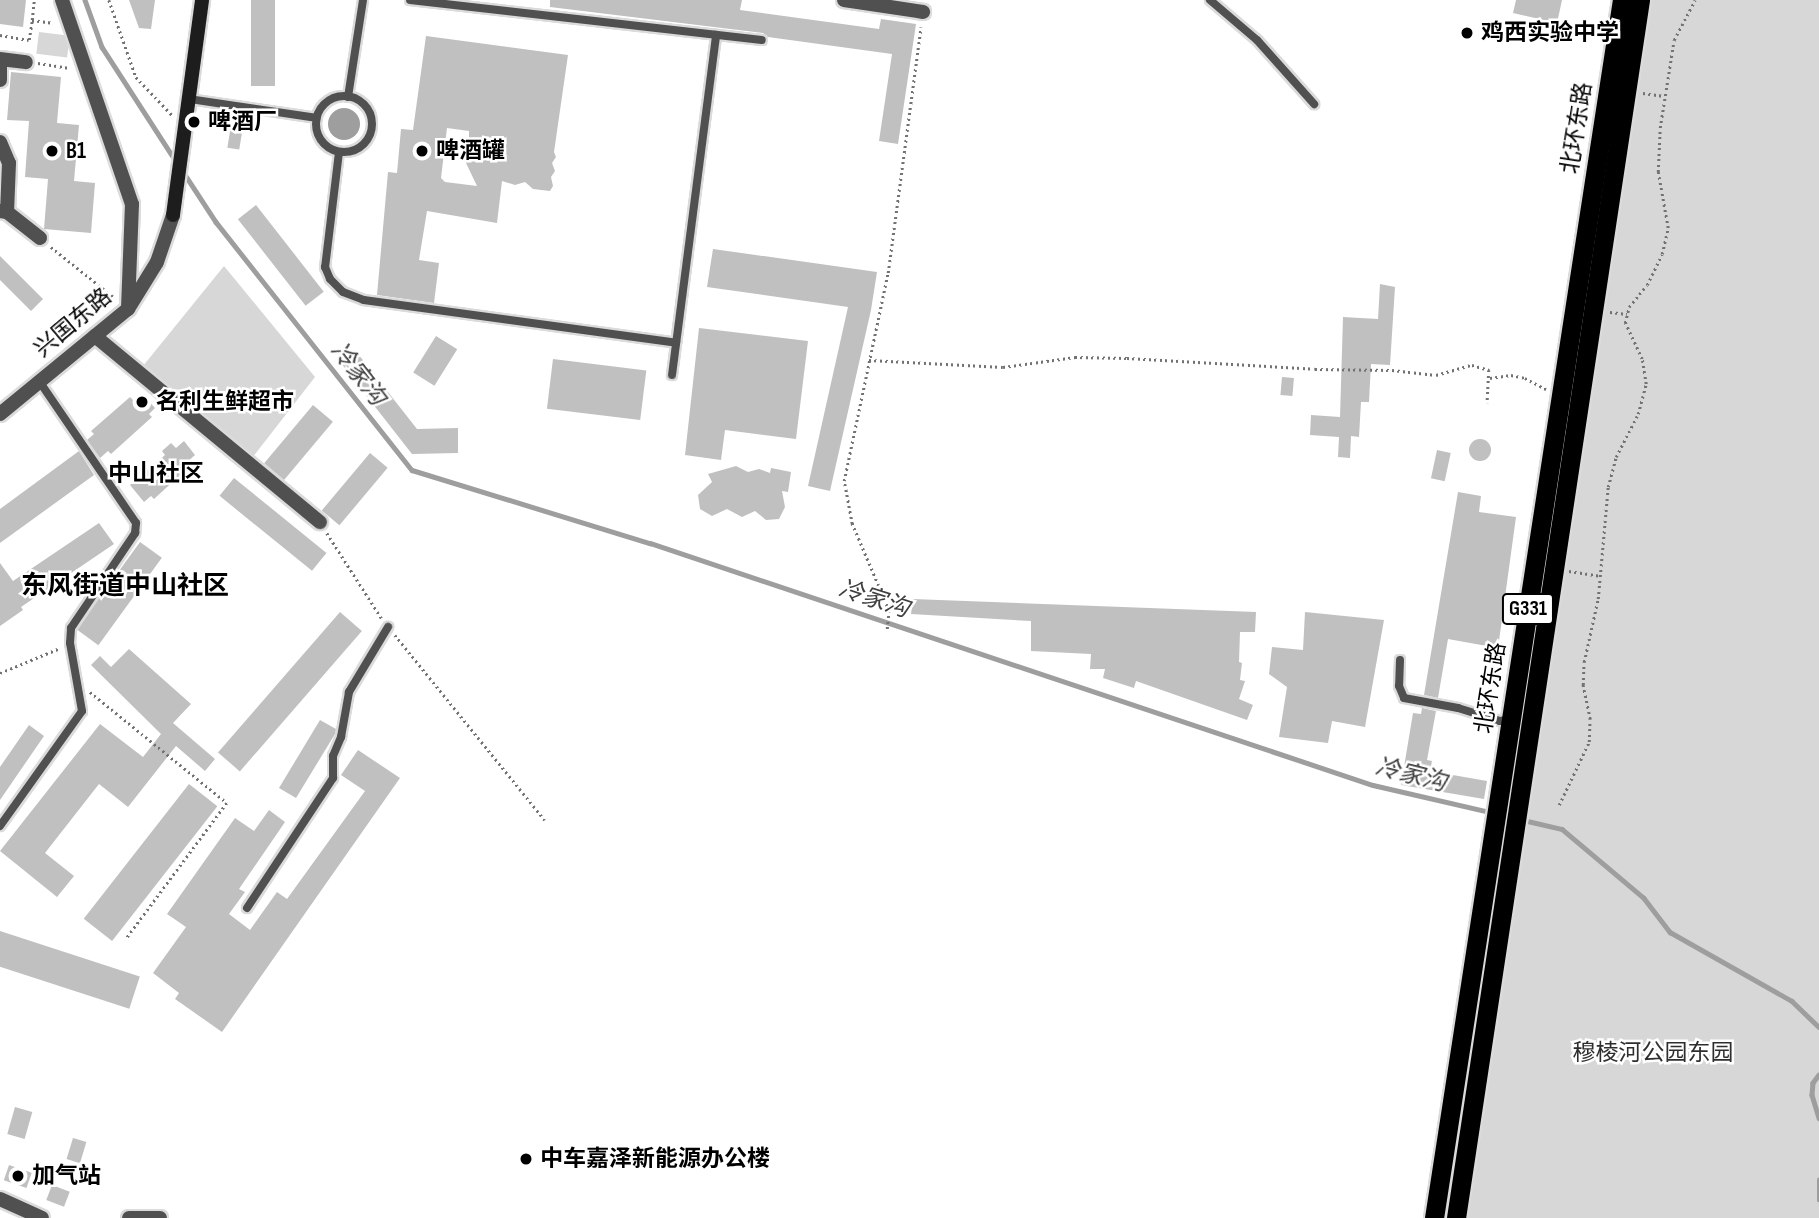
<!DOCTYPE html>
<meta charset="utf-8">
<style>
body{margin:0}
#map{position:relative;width:1819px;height:1218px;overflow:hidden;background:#fff;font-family:"Sofia Sans Condensed","Noto Sans SC",sans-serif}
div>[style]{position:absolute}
.green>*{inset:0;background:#d7d7d7;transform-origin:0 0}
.water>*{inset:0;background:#9e9e9e}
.round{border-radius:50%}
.stream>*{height:4.5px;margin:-2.25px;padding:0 2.25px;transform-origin:2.25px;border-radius:2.25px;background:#9e9e9e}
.building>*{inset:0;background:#c0c0c0;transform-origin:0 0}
.path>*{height:2.5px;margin-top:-1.25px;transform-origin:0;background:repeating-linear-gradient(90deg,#727272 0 2px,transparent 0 5.5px)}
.roads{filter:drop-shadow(2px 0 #dbdbdb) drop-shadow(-2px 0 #dbdbdb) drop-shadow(0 2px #dbdbdb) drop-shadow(0 -2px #dbdbdb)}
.service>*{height:8px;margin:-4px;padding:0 4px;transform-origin:4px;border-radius:4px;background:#505050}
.service>.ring{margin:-4px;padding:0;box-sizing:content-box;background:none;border:8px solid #505050;border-radius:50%}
.minor>*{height:14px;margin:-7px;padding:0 7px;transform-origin:7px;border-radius:7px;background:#505050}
.tertiary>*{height:14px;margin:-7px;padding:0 7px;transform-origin:7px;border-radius:7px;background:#505050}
.secondary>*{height:14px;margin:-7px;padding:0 7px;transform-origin:7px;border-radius:7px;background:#1d1d1d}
.trunk>*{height:19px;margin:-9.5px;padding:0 9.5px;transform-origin:9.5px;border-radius:9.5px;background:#000}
.dots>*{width:19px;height:19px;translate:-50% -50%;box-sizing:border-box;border:4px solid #fff;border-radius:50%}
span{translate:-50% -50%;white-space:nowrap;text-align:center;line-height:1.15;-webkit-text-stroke:5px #fff;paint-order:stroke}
.shield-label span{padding:2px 5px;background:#fff;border:2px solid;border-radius:5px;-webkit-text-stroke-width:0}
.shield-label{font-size:21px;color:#000;font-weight:700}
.poi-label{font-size:23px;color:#000;font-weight:700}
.left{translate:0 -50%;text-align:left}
.street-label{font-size:23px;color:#000}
.park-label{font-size:23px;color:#2e2e2e}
.water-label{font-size:24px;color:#3f3f3f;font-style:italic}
.neighbourhood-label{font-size:24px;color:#000;font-weight:700}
.quarter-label{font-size:26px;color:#000;font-weight:700}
</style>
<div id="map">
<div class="green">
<i style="clip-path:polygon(1645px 0,1819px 0,1819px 1218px,1462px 1218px)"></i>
<i style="left:39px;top:32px;width:31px;height:22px;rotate:7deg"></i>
<i style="clip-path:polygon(224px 266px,315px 377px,252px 458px,143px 366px)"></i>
</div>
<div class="water">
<i class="round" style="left:328px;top:108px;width:32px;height:32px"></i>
</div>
<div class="stream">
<i style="left:85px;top:0;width:50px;rotate:70.1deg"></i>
<i style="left:102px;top:47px;width:138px;rotate:57.1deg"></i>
<i style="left:184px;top:173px;width:59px;rotate:56.9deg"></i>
<i style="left:216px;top:222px;width:316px;rotate:51.7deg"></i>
<i style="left:412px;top:470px;width:249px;rotate:17.1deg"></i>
<i style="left:650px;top:543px;width:762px;rotate:18.51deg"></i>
<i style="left:1373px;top:785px;width:120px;rotate:13deg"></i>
<i style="left:1523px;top:820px;width:40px;rotate:13deg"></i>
<i style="left:1562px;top:829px;width:107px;rotate:40.1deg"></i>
<i style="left:1644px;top:898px;width:43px;rotate:52.6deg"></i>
<i style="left:1670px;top:932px;width:140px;rotate:29.5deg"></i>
<i style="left:1792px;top:1001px;width:37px;rotate:44deg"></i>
<i style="left:1819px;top:1075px;width:10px;rotate:127deg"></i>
<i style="left:1813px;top:1083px;width:12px;rotate:95deg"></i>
<i style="left:1812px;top:1095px;width:24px;rotate:73deg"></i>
<i style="left:1819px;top:1200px;width:20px;rotate:-90deg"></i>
</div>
<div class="building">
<i style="clip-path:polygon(0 0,26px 0,23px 27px,0 24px)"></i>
<i style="clip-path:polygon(129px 0,155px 0,151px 29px,139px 28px)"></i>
<i style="left:251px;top:0;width:24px;height:86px"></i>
<i style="clip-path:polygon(550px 0,742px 0,740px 10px,879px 29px,881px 19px,916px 24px,898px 144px,879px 141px,892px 54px,768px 37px,763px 33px,550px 7px)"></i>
<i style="clip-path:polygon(1516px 0,1562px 0,1557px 23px,1513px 13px)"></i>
<i style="clip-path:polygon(evenodd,426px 36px,568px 55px,554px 152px,556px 157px,552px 163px,555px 171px,551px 177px,553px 186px,550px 191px,533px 189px,525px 182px,515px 185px,502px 181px,497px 223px,427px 211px,419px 260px,439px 263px,434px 303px,377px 295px,388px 172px,397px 173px,401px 129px,413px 130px,426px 36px,447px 128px,469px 131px,469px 158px,466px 163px,477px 186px,445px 182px,441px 178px,447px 128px)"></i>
<i style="clip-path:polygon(11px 72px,61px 77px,57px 123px,79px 125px,74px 181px,95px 183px,91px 233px,44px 229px,48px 179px,25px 177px,29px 121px,7px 120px)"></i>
<i style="left:231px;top:125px;width:12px;height:23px;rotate:9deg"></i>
<i style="left:256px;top:205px;width:110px;height:23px;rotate:52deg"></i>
<i style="clip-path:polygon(713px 249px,877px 272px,871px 310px,830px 491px,808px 486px,848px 307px,707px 287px)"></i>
<i style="clip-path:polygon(0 256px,43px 299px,31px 311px,0 280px)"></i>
<i style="clip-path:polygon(1380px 284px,1395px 287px,1390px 365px,1371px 364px,1369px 402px,1361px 402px,1359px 437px,1351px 436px,1350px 458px,1338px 457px,1339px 437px,1310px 435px,1311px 415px,1340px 417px,1343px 317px,1378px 319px)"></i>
<i style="clip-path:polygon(699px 328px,808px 341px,796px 439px,725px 430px,721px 460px,685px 455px)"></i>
<i style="left:436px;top:336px;width:25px;height:43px;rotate:32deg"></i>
<i style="clip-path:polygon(355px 350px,417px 429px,458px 428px,458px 453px,412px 454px,340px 362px)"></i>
<i style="left:553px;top:359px;width:94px;height:50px;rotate:7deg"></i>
<i style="left:1282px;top:377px;width:12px;height:18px;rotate:5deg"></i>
<i style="clip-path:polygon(142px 394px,155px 408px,149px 414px,152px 417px,111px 454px,108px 451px,100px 458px,87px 440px,94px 434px,91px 431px,130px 397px,134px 401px)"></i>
<i style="left:313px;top:405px;width:26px;height:76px;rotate:40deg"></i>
<i class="round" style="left:1469px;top:439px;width:22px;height:22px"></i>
<i style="clip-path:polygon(184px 441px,195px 455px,187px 462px,190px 466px,154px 499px,151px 496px,144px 502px,130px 485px,136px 480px,132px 475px,143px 465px,148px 470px,165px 455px,162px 451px,171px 443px,176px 448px)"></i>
<i style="left:1437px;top:450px;width:14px;height:29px;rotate:12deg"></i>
<i style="clip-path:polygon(79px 451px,94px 475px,0 543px,0 509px)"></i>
<i style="left:370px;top:453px;width:23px;height:75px;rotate:40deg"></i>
<i style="clip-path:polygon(736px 466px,748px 472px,759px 469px,770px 473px,771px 468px,791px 472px,788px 492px,782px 491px,785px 507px,779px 519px,766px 520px,755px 511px,742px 517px,727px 509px,712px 516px,700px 509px,698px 495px,712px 482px,708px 474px)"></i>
<i style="left:234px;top:478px;width:119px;height:23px;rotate:39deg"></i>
<i style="clip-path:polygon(1458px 492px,1481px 496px,1479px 512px,1516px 517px,1498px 648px,1448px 639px,1438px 698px,1424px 695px)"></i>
<i style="clip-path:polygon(99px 523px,114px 544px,21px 607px,23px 610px,0 626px,0 563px,13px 581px)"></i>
<i style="left:140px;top:542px;width:27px;height:108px;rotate:36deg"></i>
<i style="clip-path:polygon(913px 599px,1256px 612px,1255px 632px,1240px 632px,1239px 662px,1242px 663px,1240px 680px,1245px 681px,1239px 699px,1253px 705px,1247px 720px,1136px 681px,1134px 688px,1103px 678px,1105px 669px,1090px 669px,1091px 654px,1031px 651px,1031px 621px,911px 614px)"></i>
<i style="left:340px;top:612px;width:29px;height:186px;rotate:41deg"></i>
<i style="clip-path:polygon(1305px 612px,1384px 620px,1365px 727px,1332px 721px,1328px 743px,1279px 737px,1287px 687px,1269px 674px,1272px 647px,1303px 650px)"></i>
<i style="clip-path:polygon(129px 649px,191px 704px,173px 723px,215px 759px,205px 771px,176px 746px,128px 807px,99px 784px,45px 853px,74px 876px,57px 897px,0 851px,100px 724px,143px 757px,161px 734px,91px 665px,100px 656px,111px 667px)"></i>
<i style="clip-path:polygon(1422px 708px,1436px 711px,1427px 760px,1432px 761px,1430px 771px,1487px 781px,1484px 799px,1401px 785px,1413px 713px,1421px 714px)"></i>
<i style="clip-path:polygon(320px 720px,336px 729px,335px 734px,296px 798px,279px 788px)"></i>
<i style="clip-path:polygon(29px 725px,44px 736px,0 800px,0 767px)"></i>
<i style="clip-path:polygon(358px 750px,400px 778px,222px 1032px,175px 999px,179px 993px,153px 973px,186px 927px,167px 914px,235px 818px,254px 831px,269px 810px,285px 822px,239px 889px,245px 892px,229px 914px,250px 930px,277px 892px,287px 899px,365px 791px,341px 775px)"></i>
<i style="left:189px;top:784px;width:36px;height:171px;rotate:38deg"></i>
<i style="left:0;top:931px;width:147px;height:34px;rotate:18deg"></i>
<i style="left:15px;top:1107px;width:18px;height:28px;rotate:16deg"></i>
<i style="left:73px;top:1138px;width:14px;height:22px;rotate:17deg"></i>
<i style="left:9px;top:1165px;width:24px;height:16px;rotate:19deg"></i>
<i style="left:52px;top:1185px;width:19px;height:16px;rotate:21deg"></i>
</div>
<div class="path">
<i style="left:109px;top:0;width:82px;rotate:70.7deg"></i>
<i style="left:136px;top:77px;width:52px;rotate:46.5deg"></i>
<i style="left:32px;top:20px;width:20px;rotate:-84deg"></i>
<i style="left:0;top:35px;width:29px;rotate:10deg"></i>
<i style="left:29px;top:40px;width:20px;rotate:-81deg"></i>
<i style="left:32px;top:20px;width:22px;rotate:8deg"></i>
<i style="left:38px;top:63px;width:32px;rotate:9deg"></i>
<i style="left:1643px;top:93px;width:21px;rotate:8deg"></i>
<i style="left:51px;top:247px;width:82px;rotate:38.6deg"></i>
<i style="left:1610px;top:312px;width:17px;rotate:7deg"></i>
<i style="left:869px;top:360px;width:134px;rotate:3deg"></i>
<i style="left:1003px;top:367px;width:73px;rotate:-7.9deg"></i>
<i style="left:1075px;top:357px;width:52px;rotate:1.1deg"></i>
<i style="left:1127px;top:358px;width:188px;rotate:3.3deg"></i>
<i style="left:1315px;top:369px;width:77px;rotate:0.7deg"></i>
<i style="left:1392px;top:370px;width:44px;rotate:6.5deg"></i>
<i style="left:1436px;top:375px;width:37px;rotate:-16deg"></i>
<i style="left:1472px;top:365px;width:18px;rotate:16deg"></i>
<i style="left:1489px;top:370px;width:33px;rotate:93deg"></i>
<i style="left:1490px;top:378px;width:21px;rotate:-8deg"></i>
<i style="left:1511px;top:375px;width:14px;rotate:12deg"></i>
<i style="left:1525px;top:378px;width:24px;rotate:28deg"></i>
<i style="left:327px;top:533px;width:102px;rotate:57.4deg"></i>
<i style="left:1569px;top:571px;width:31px;rotate:9deg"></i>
<i style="left:887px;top:629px;width:18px;rotate:-84deg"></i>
<i style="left:889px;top:611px;width:95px;rotate:-113deg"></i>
<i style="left:852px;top:524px;width:44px;rotate:-100.5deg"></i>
<i style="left:844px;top:481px;width:213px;rotate:-78.1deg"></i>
<i style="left:888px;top:273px;width:248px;rotate:-82.4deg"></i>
<i style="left:395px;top:635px;width:238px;rotate:51deg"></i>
<i style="left:0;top:673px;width:65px;rotate:-22.6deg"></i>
<i style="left:90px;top:692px;width:176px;rotate:39deg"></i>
<i style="left:227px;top:803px;width:169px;rotate:126.6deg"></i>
<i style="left:1559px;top:805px;width:70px;rotate:-64.5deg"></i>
<i style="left:1589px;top:742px;width:23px;rotate:-88deg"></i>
<i style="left:1590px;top:719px;width:35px;rotate:-102deg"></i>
<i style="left:1583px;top:685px;width:23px;rotate:-88deg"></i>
<i style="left:1584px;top:662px;width:65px;rotate:-77.5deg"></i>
<i style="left:1598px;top:599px;width:112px;rotate:-84.9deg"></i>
<i style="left:1608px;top:487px;width:31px;rotate:-75deg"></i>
<i style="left:1616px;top:457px;width:48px;rotate:-62.9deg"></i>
<i style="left:1638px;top:414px;width:31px;rotate:-75deg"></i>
<i style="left:1646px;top:384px;width:25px;rotate:-99deg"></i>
<i style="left:1642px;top:359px;width:40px;rotate:-115deg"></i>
<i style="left:1625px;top:323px;width:16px;rotate:-76deg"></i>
<i style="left:1629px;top:307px;width:28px;rotate:-51deg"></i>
<i style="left:1647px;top:285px;width:34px;rotate:-64deg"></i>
<i style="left:1662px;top:254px;width:27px;rotate:-77deg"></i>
<i style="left:1668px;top:228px;width:57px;rotate:-100.1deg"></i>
<i style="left:1658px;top:172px;width:44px;rotate:-87.4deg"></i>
<i style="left:1660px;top:128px;width:89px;rotate:-81deg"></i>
<i style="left:1674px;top:40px;width:45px;rotate:-62.3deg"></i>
</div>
<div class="roads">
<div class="service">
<i style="left:410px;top:0;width:354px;rotate:6.5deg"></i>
<i style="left:1210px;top:0;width:62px;rotate:40.4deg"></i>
<i style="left:1257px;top:40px;width:86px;rotate:48.3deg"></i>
<i class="ring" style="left:316px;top:96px;width:48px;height:48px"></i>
<i style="left:348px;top:97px;width:98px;rotate:-81.2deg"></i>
<i style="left:189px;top:99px;width:129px;rotate:8.4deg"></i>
<i style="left:339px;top:152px;width:116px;rotate:96.9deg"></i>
<i style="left:325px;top:267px;width:13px;rotate:67deg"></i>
<i style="left:330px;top:279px;width:18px;rotate:45deg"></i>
<i style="left:343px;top:292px;width:22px;rotate:21deg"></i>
<i style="left:364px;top:300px;width:315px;rotate:7.8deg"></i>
<i style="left:672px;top:375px;width:343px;rotate:-82.6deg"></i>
<i style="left:1400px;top:660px;width:26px;rotate:92deg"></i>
<i style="left:1399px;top:686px;width:13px;rotate:67deg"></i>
<i style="left:1404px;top:698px;width:55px;rotate:10.5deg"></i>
<i style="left:1458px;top:708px;width:44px;rotate:17.2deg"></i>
<i style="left:1500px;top:721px;width:11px;rotate:-10deg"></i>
<i style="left:0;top:826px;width:141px;rotate:-54.5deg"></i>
<i style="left:82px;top:711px;width:69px;rotate:-100deg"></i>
<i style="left:70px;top:643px;width:15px;rotate:-86deg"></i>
<i style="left:71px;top:628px;width:115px;rotate:-56deg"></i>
<i style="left:135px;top:533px;width:10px;rotate:-84deg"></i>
<i style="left:136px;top:523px;width:172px;rotate:-124.3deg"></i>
<i style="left:247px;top:908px;width:156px;rotate:-56.5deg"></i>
<i style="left:333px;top:778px;width:22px;rotate:-90deg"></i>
<i style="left:333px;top:756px;width:21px;rotate:-67deg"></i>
<i style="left:341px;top:737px;width:46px;rotate:-79.9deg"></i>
<i style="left:349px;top:692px;width:76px;rotate:-59deg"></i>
</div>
<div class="minor">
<i style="left:62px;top:0;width:216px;rotate:71.1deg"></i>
<i style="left:132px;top:204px;width:105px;rotate:92.2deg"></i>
<i style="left:844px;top:0;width:80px;rotate:8.6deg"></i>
<i style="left:0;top:59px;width:26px;rotate:7deg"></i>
<i style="left:0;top:62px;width:18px;rotate:90deg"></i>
<i style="left:0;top:142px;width:23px;rotate:67deg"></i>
<i style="left:9px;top:163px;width:49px;rotate:92.3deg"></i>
<i style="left:7px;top:212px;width:7px;rotate:-172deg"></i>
<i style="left:7px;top:212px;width:42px;rotate:38.2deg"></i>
<i style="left:95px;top:336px;width:292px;rotate:39.6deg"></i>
<i style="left:0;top:1199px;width:46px;rotate:24.3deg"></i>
</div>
<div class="tertiary">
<i style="left:0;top:414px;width:166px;rotate:-39.4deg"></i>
<i style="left:128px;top:309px;width:55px;rotate:-58.3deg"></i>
<i style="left:157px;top:262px;width:50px;rotate:-71.2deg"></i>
<i style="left:129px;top:1218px;width:31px"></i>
</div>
<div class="secondary">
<i style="left:173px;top:215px;width:217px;rotate:-82.3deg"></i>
</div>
<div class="trunk">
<i style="left:1434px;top:1218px;width:1232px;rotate:-81.23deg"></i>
<i style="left:1456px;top:1218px;width:1232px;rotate:-81.41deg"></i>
</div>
</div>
<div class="dots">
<i style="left:1467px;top:33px;background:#000"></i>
<i style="left:194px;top:122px;background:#000"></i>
<i style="left:52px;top:151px;background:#000"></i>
<i style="left:422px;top:151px;background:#000"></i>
<i style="left:142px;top:402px;background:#000"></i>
<i style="left:526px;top:1159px;background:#000"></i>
<i style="left:18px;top:1176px;background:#000"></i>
</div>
<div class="shield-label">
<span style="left:1528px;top:609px">G331</span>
</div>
<div class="poi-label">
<span class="left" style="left:1481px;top:33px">鸡西实验中学</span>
<span class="left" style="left:208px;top:122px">啤酒厂</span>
<span class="left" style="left:66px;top:151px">B1</span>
<span class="left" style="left:436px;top:151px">啤酒罐</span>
<span class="left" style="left:156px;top:402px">名利生鲜超市</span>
<span class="left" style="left:540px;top:1159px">中车嘉泽新能源办公楼</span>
<span class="left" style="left:32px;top:1176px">加气站</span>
</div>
<div class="street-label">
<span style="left:1577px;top:128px;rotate:-81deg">北环东路</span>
<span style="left:73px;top:323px;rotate:-40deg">兴国东路</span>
<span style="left:1491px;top:688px;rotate:-81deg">北环东路</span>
</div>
<div class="park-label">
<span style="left:1653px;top:1053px">穆棱河公园东园</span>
</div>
<div class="water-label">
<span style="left:358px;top:374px;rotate:52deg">冷家沟</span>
<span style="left:874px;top:599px;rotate:18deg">冷家沟</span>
<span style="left:1411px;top:775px;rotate:14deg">冷家沟</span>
</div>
<div class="neighbourhood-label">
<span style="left:156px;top:474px">中山社区</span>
</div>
<div class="quarter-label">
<span style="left:125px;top:587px">东风街道中山社区</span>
</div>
</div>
